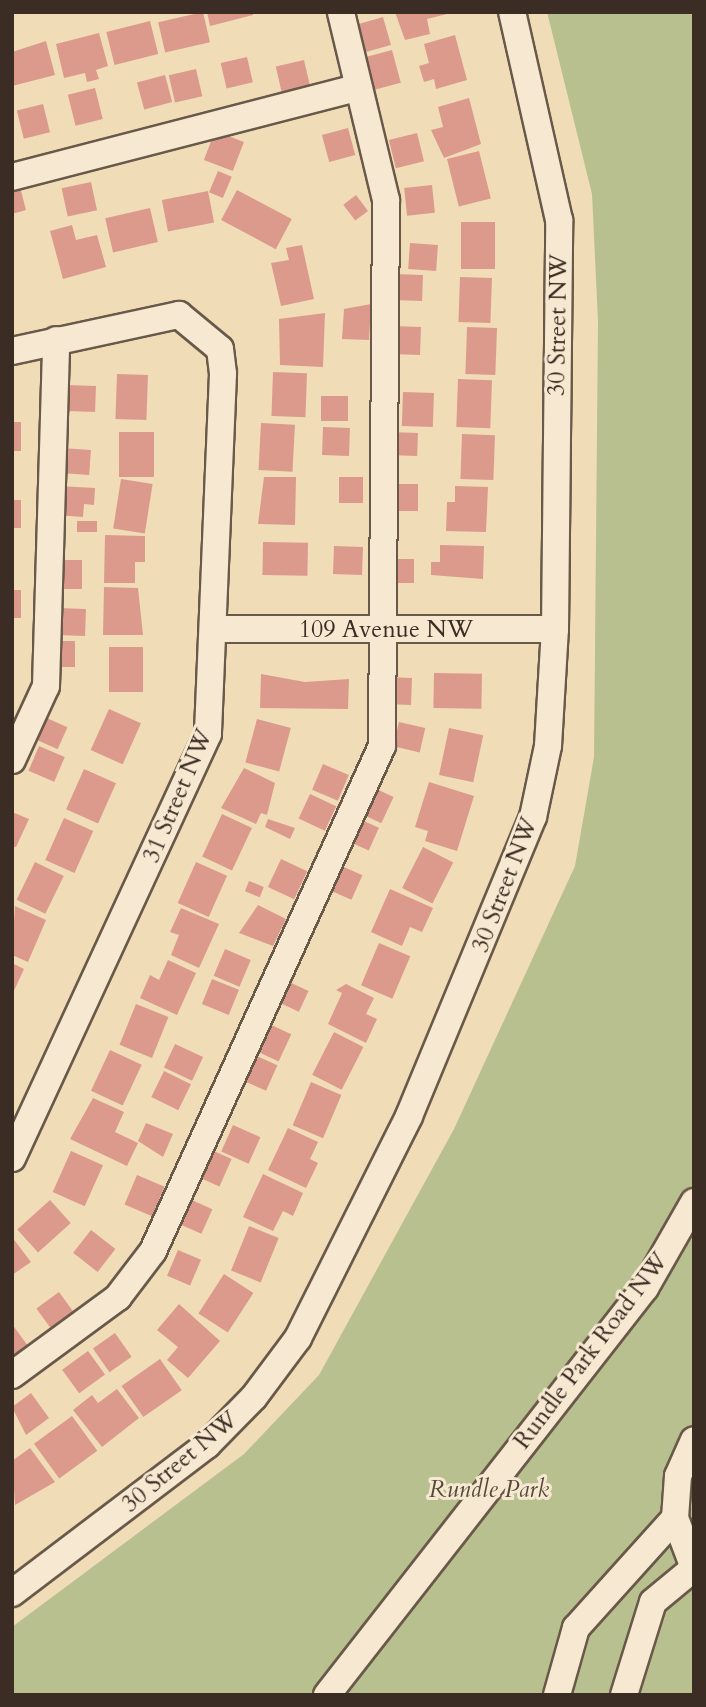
<!DOCTYPE html>
<style>
body{margin:0}
#map{position:relative;width:706px;height:1707px;overflow:hidden;background:#f1dcb8;font-family:Cardo,serif}
div>[style]{position:absolute}
.green>*{inset:0;background:#b9c08f}
.building>*{inset:0;background:#dc9a8c;transform-origin:0 0}
.roads{filter:drop-shadow(2px 0 #695949) drop-shadow(-2px 0 #695949) drop-shadow(0 2px #695949) drop-shadow(0 -2px #695949)}
.minor>*{height:26px;margin:-13px;padding:0 13px;transform-origin:13px;border-radius:13px;background:#f6e8d1}
span{translate:-50% -50%;white-space:nowrap;text-align:center;line-height:1.15;-webkit-text-stroke:6px #f6e8d1;paint-order:stroke}
.street-label{font-size:24px;color:#3c2d24}
.park-label{font-size:24px;color:#554a39;font-style:italic}
.frame{position:absolute;inset:0;border:14px solid #3c2d24;pointer-events:none}
</style>
<div id="map">
<div class="green">
<i style="clip-path:polygon(547px 12px,694px 12px,694px 1695px,12px 1695px,12px 1627px,244px 1454px,319px 1375px,454px 1129px,575px 866px,594px 757px,598px 321px,592px 194px)"></i>
</div>
<div class="building">
<i style="left:203px;top:12px;width:31px;height:46px;rotate:77deg"></i>
<i style="clip-path:polygon(207px 12px,253px 12px,253px 15px,210px 26px)"></i>
<i style="clip-path:polygon(395px 12px,451px 12px,451px 13px,427px 19px,430px 34px,405px 40px)"></i>
<i style="left:383px;top:17px;width:29px;height:28px;rotate:74deg"></i>
<i style="left:150px;top:21px;width:34px;height:45px;rotate:76deg"></i>
<i style="clip-path:polygon(99px 33px,108px 66px,96px 70px,99px 79px,87px 82px,85px 73px,64px 78px,56px 44px)"></i>
<i style="clip-path:polygon(455px 35px,467px 80px,436px 89px,434px 79px,424px 82px,419px 66px,429px 63px,424px 44px)"></i>
<i style="clip-path:polygon(46px 41px,55px 75px,12px 86px,12px 52px)"></i>
<i style="left:392px;top:50px;width:34px;height:29px;rotate:75deg"></i>
<i style="left:247px;top:57px;width:26px;height:27px;rotate:77deg"></i>
<i style="left:304px;top:60px;width:26px;height:29px;rotate:77deg"></i>
<i style="left:196px;top:69px;width:28px;height:28px;rotate:77deg"></i>
<i style="left:165px;top:75px;width:28px;height:29px;rotate:75deg"></i>
<i style="left:95px;top:88px;width:32px;height:28px;rotate:76deg"></i>
<i style="clip-path:polygon(469px 98px,481px 144px,444px 158px,431px 130px,443px 127px,438px 107px)"></i>
<i style="left:43px;top:104px;width:29px;height:27px;rotate:76deg"></i>
<i style="left:348px;top:128px;width:28px;height:27px;rotate:75deg"></i>
<i style="left:215px;top:131px;width:31px;height:31px;rotate:21deg"></i>
<i style="left:417px;top:133px;width:29px;height:29px;rotate:76deg"></i>
<i style="left:479px;top:151px;width:49px;height:33px;rotate:76deg"></i>
<i style="left:218px;top:171px;width:15px;height:23px;rotate:23deg"></i>
<i style="left:91px;top:182px;width:29px;height:30px;rotate:78deg"></i>
<i style="clip-path:polygon(19px 183px,26px 210px,12px 214px,12px 184px)"></i>
<i style="left:432px;top:185px;width:28px;height:28px;rotate:84deg"></i>
<i style="left:237px;top:190px;width:62px;height:34px;rotate:28deg"></i>
<i style="left:208px;top:191px;width:32px;height:47px;rotate:79deg"></i>
<i style="left:356px;top:195px;width:20px;height:16px;rotate:53deg"></i>
<i style="left:150px;top:208px;width:35px;height:46px;rotate:77deg"></i>
<i style="left:461px;top:222px;width:34px;height:47px"></i>
<i style="clip-path:polygon(72px 225px,76px 240px,97px 235px,106px 267px,63px 279px,50px 231px)"></i>
<i style="left:410px;top:243px;width:28px;height:26px;rotate:4deg"></i>
<i style="clip-path:polygon(302px 245px,314px 299px,281px 306px,271px 263px,289px 260px,286px 248px)"></i>
<i style="left:394px;top:274px;width:29px;height:26px;rotate:2deg"></i>
<i style="left:460px;top:277px;width:32px;height:45px;rotate:2deg"></i>
<i style="clip-path:polygon(371px 304px,369px 340px,342px 339px,344px 309px)"></i>
<i style="clip-path:polygon(325px 313px,323px 367px,280px 365px,279px 319px)"></i>
<i style="left:392px;top:326px;width:29px;height:28px;rotate:2deg"></i>
<i style="left:467px;top:327px;width:30px;height:47px;rotate:2deg"></i>
<i style="left:273px;top:372px;width:34px;height:44px;rotate:2deg"></i>
<i style="left:117px;top:374px;width:31px;height:45px;rotate:2deg"></i>
<i style="left:458px;top:379px;width:34px;height:48px;rotate:2deg"></i>
<i style="left:68px;top:385px;width:28px;height:26px;rotate:2deg"></i>
<i style="left:403px;top:392px;width:31px;height:34px;rotate:2deg"></i>
<i style="left:321px;top:396px;width:27px;height:25px"></i>
<i style="left:12px;top:422px;width:9px;height:29px"></i>
<i style="left:261px;top:423px;width:34px;height:47px;rotate:3deg"></i>
<i style="left:323px;top:427px;width:27px;height:28px;rotate:2deg"></i>
<i style="left:119px;top:432px;width:35px;height:45px"></i>
<i style="left:389px;top:432px;width:29px;height:23px;rotate:2deg"></i>
<i style="left:462px;top:434px;width:33px;height:45px;rotate:2deg"></i>
<i style="left:62px;top:448px;width:29px;height:25px;rotate:4deg"></i>
<i style="clip-path:polygon(264px 477px,296px 477px,295px 525px,258px 524px)"></i>
<i style="left:339px;top:477px;width:24px;height:26px"></i>
<i style="left:121px;top:479px;width:32px;height:50px;rotate:9deg"></i>
<i style="left:390px;top:484px;width:28px;height:27px"></i>
<i style="clip-path:polygon(58px 486px,95px 488px,94px 505px,84px 504px,83px 517px,57px 515px)"></i>
<i style="clip-path:polygon(455px 486px,488px 487px,486px 532px,446px 531px,447px 502px,455px 502px)"></i>
<i style="left:12px;top:500px;width:9px;height:28px"></i>
<i style="left:77px;top:521px;width:20px;height:11px"></i>
<i style="clip-path:polygon(105px 535px,145px 536px,145px 562px,135px 562px,135px 583px,104px 583px)"></i>
<i style="left:263px;top:542px;width:45px;height:33px;rotate:1deg"></i>
<i style="clip-path:polygon(440px 545px,484px 546px,483px 579px,431px 575px,431px 562px,440px 562px)"></i>
<i style="left:334px;top:546px;width:29px;height:28px;rotate:2deg"></i>
<i style="left:387px;top:559px;width:27px;height:24px"></i>
<i style="left:56px;top:560px;width:26px;height:29px"></i>
<i style="clip-path:polygon(104px 587px,138px 588px,143px 635px,103px 635px)"></i>
<i style="left:12px;top:590px;width:9px;height:28px"></i>
<i style="left:58px;top:608px;width:28px;height:27px;rotate:2deg"></i>
<i style="left:54px;top:641px;width:21px;height:26px"></i>
<i style="left:109px;top:647px;width:34px;height:45px"></i>
<i style="left:434px;top:673px;width:48px;height:35px;rotate:1deg"></i>
<i style="clip-path:polygon(261px 674px,305px 682px,349px 679px,348px 709px,260px 708px)"></i>
<i style="left:386px;top:677px;width:26px;height:27px;rotate:2deg"></i>
<i style="left:109px;top:709px;width:35px;height:45px;rotate:24deg"></i>
<i style="left:40px;top:715px;width:30px;height:24px;rotate:24deg"></i>
<i style="left:257px;top:719px;width:35px;height:45px;rotate:15deg"></i>
<i style="left:399px;top:722px;width:27px;height:25px;rotate:13deg"></i>
<i style="left:449px;top:728px;width:35px;height:48px;rotate:12deg"></i>
<i style="left:39px;top:746px;width:28px;height:27px;rotate:23deg"></i>
<i style="left:323px;top:764px;width:28px;height:28px;rotate:23deg"></i>
<i style="clip-path:polygon(244px 768px,275px 783px,267px 815px,261px 813px,256px 824px,221px 808px)"></i>
<i style="left:84px;top:769px;width:35px;height:44px;rotate:24deg"></i>
<i style="clip-path:polygon(429px 782px,474px 796px,457px 851px,425px 841px,428px 831px,415px 827px)"></i>
<i style="left:370px;top:786px;width:26px;height:29px;rotate:25deg"></i>
<i style="left:310px;top:794px;width:29px;height:27px;rotate:25deg"></i>
<i style="clip-path:polygon(12px 812px,29px 819px,16px 847px,12px 846px)"></i>
<i style="left:222px;top:814px;width:33px;height:47px;rotate:25deg"></i>
<i style="left:64px;top:818px;width:32px;height:46px;rotate:24deg"></i>
<i style="left:357px;top:818px;width:24px;height:25px;rotate:24deg"></i>
<i style="clip-path:polygon(268px 819px,295px 828px,290px 839px,265px 827px)"></i>
<i style="left:423px;top:847px;width:34px;height:46px;rotate:27deg"></i>
<i style="left:281px;top:859px;width:29px;height:31px;rotate:25deg"></i>
<i style="left:35px;top:862px;width:32px;height:42px;rotate:26deg"></i>
<i style="left:196px;top:862px;width:34px;height:45px;rotate:24deg"></i>
<i style="left:335px;top:863px;width:30px;height:27px;rotate:24deg"></i>
<i style="left:249px;top:881px;width:16px;height:11px;rotate:22deg"></i>
<i style="clip-path:polygon(390px 889px,433px 908px,422px 932px,410px 927px,402px 946px,371px 932px)"></i>
<i style="clip-path:polygon(258px 905px,286px 919px,273px 946px,239px 933px)"></i>
<i style="clip-path:polygon(15px 906px,46px 920px,28px 962px,12px 955px)"></i>
<i style="clip-path:polygon(181px 908px,219px 924px,199px 968px,171px 955px,179px 935px,170px 932px)"></i>
<i style="left:379px;top:943px;width:34px;height:46px;rotate:23deg"></i>
<i style="left:225px;top:949px;width:28px;height:29px;rotate:23deg"></i>
<i style="clip-path:polygon(168px 960px,196px 973px,177px 1015px,140px 998px,150px 975px,159px 980px)"></i>
<i style="clip-path:polygon(12px 963px,24px 969px,12px 995px)"></i>
<i style="left:212px;top:979px;width:29px;height:27px;rotate:22deg"></i>
<i style="left:285px;top:980px;width:26px;height:23px;rotate:25deg"></i>
<i style="clip-path:polygon(346px 984px,374px 998px,366px 1014px,377px 1019px,366px 1043px,328px 1024px,342px 993px,336px 990px)"></i>
<i style="left:136px;top:1004px;width:35px;height:44px;rotate:22deg"></i>
<i style="left:265px;top:1022px;width:29px;height:30px;rotate:25deg"></i>
<i style="left:334px;top:1032px;width:33px;height:48px;rotate:27deg"></i>
<i style="left:175px;top:1044px;width:31px;height:26px;rotate:25deg"></i>
<i style="left:110px;top:1050px;width:35px;height:45px;rotate:25deg"></i>
<i style="left:250px;top:1053px;width:30px;height:28px;rotate:24deg"></i>
<i style="left:164px;top:1071px;width:30px;height:29px;rotate:26deg"></i>
<i style="left:311px;top:1082px;width:33px;height:47px;rotate:23deg"></i>
<i style="clip-path:polygon(93px 1098px,124px 1112px,115px 1132px,138px 1143px,127px 1166px,70px 1139px)"></i>
<i style="clip-path:polygon(146px 1123px,173px 1134px,163px 1157px,138px 1141px)"></i>
<i style="left:233px;top:1125px;width:30px;height:29px;rotate:24deg"></i>
<i style="clip-path:polygon(288px 1128px,318px 1142px,310px 1159px,318px 1163px,306px 1188px,268px 1170px)"></i>
<i style="left:207px;top:1148px;width:27px;height:30px;rotate:24deg"></i>
<i style="left:71px;top:1151px;width:35px;height:45px;rotate:24deg"></i>
<i style="clip-path:polygon(263px 1174px,303px 1193px,293px 1216px,283px 1211px,273px 1231px,243px 1217px)"></i>
<i style="left:137px;top:1175px;width:30px;height:32px;rotate:23deg"></i>
<i style="left:185px;top:1197px;width:30px;height:27px;rotate:24deg"></i>
<i style="left:50px;top:1200px;width:31px;height:44px;rotate:48deg"></i>
<i style="left:249px;top:1226px;width:32px;height:48px;rotate:22deg"></i>
<i style="left:91px;top:1230px;width:31px;height:29px;rotate:38deg"></i>
<i style="clip-path:polygon(12px 1237px,31px 1262px,12px 1275px)"></i>
<i style="left:178px;top:1250px;width:25px;height:28px;rotate:23deg"></i>
<i style="left:224px;top:1274px;width:35px;height:47px;rotate:33deg"></i>
<i style="left:59px;top:1292px;width:26px;height:28px;rotate:54deg"></i>
<i style="clip-path:polygon(179px 1304px,220px 1341px,188px 1378px,167px 1360px,178px 1347px,157px 1330px)"></i>
<i style="clip-path:polygon(12px 1324px,28px 1346px,12px 1358px)"></i>
<i style="left:115px;top:1333px;width:29px;height:27px;rotate:55deg"></i>
<i style="left:88px;top:1351px;width:29px;height:32px;rotate:54deg"></i>
<i style="left:160px;top:1359px;width:38px;height:47px;rotate:55deg"></i>
<i style="clip-path:polygon(117px 1389px,139px 1418px,102px 1447px,73px 1410px,92px 1395px,98px 1403px)"></i>
<i style="clip-path:polygon(31px 1393px,49px 1418px,26px 1435px,12px 1407px)"></i>
<i style="left:72px;top:1416px;width:43px;height:47px;rotate:54deg"></i>
<i style="clip-path:polygon(30px 1448px,55px 1482px,15px 1505px,12px 1461px)"></i>
</div>
<div class="roads">
<div class="minor">
<i style="left:12px;top:177px;width:358px;rotate:-14.5deg"></i>
<i style="left:12px;top:351px;width:171px;rotate:-12.2deg"></i>
<i style="left:179px;top:315px;width:53px;rotate:39.7deg"></i>
<i style="left:220px;top:349px;width:25px;rotate:83deg"></i>
<i style="left:223px;top:374px;width:360px;rotate:92.4deg"></i>
<i style="left:208px;top:734px;width:467px;rotate:114.8deg"></i>
<i style="left:217px;top:629px;width:338px"></i>
<i style="left:12px;top:760px;width:81px;rotate:-65.3deg"></i>
<i style="left:46px;top:686px;width:346px;rotate:-88.3deg"></i>
<i style="left:12px;top:1375px;width:132px;rotate:-36.3deg"></i>
<i style="left:118px;top:1297px;width:58px;rotate:-52.7deg"></i>
<i style="left:153px;top:1251px;width:554px;rotate:-65.61deg"></i>
<i style="left:382px;top:746px;width:546px;rotate:-89.58deg"></i>
<i style="left:386px;top:200px;width:193px;rotate:-103.5deg"></i>
<i style="left:12px;top:1593px;width:245px;rotate:-37.2deg"></i>
<i style="left:207px;top:1445px;width:67px;rotate:-45.6deg"></i>
<i style="left:254px;top:1397px;width:74px;rotate:-53.3deg"></i>
<i style="left:298px;top:1338px;width:248px;rotate:-63.4deg"></i>
<i style="left:409px;top:1116px;width:324px;rotate:-67.5deg"></i>
<i style="left:533px;top:817px;width:73px;rotate:-78.1deg"></i>
<i style="left:548px;top:746px;width:117px;rotate:-86.6deg"></i>
<i style="left:555px;top:629px;width:409px;rotate:-89.4deg"></i>
<i style="left:559px;top:220px;width:213px;rotate:-102.7deg"></i>
<i style="left:327px;top:1695px;width:517px;rotate:-52deg"></i>
<i style="left:645px;top:1288px;width:99px;rotate:-60.3deg"></i>
<i style="left:557px;top:1695px;width:70px;rotate:-74.2deg"></i>
<i style="left:576px;top:1628px;width:148px;rotate:-48deg"></i>
<i style="left:624px;top:1695px;width:97px;rotate:-72.7deg"></i>
<i style="left:653px;top:1602px;width:53px;rotate:-39.7deg"></i>
<i style="left:694px;top:1568px;width:53px;rotate:-110.8deg"></i>
<i style="left:675px;top:1518px;width:42px;rotate:-85.9deg"></i>
<i style="left:678px;top:1476px;width:39px;rotate:-66deg"></i>
</div>
</div>
<div class="street-label">
<span style="left:558px;top:325px;rotate:-89deg">30 Street NW</span>
<span style="left:386px;top:630px">109 Avenue NW</span>
<span style="left:178px;top:796px;rotate:-67deg">31 Street NW</span>
<span style="left:505px;top:885px;rotate:-69deg">30 Street NW</span>
<span style="left:591px;top:1351px;rotate:-53deg">Rundle Park Road NW</span>
<span style="left:180px;top:1462px;rotate:-40deg">30 Street NW</span>
</div>
<div class="park-label">
<span style="left:489px;top:1490px">Rundle Park</span>
</div>
<div class="frame"></div>
</div>
